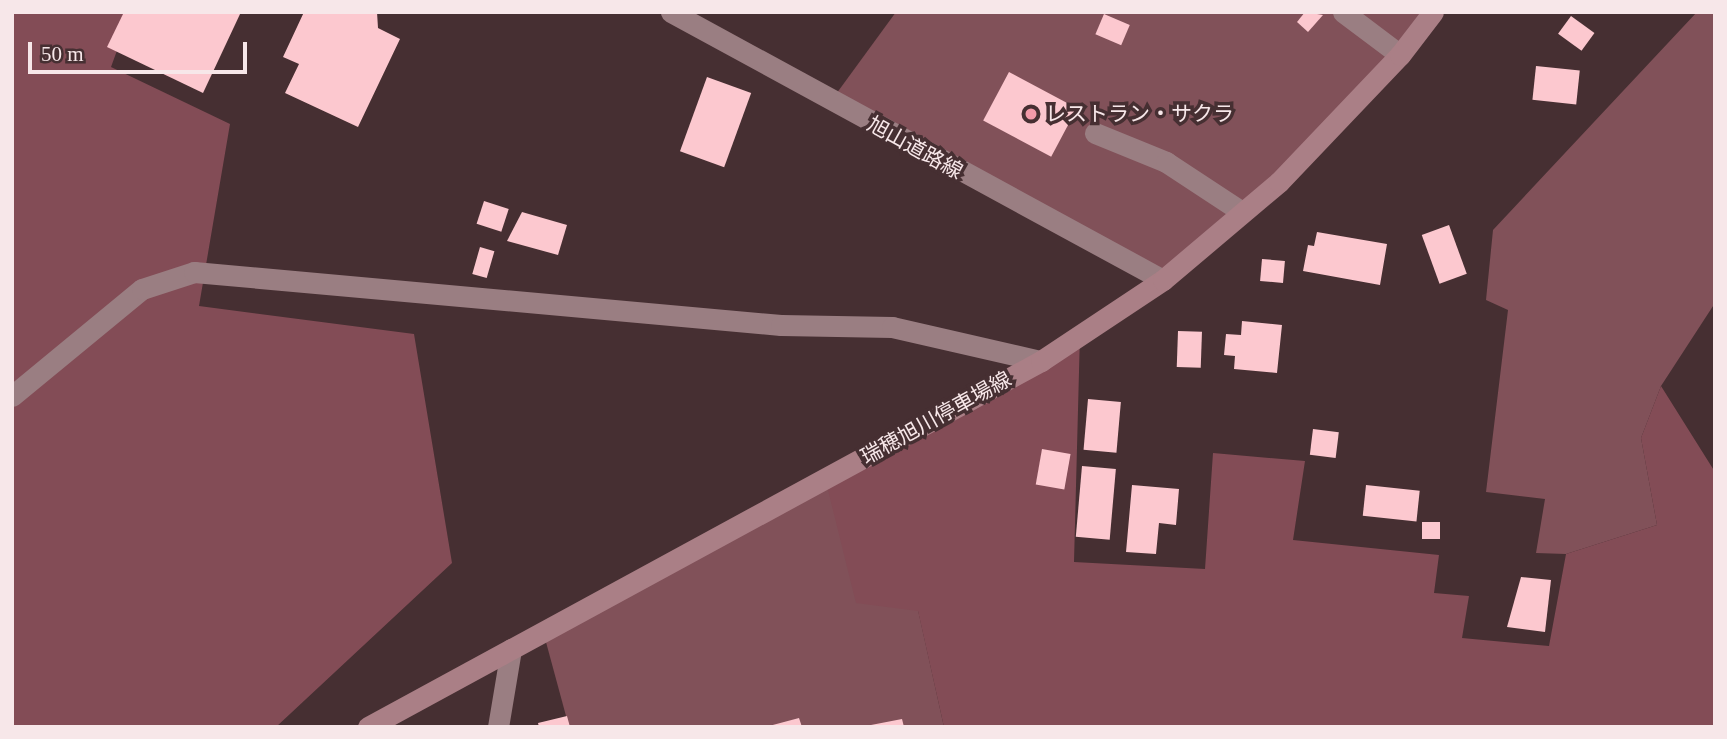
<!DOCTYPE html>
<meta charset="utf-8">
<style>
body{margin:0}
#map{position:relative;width:1727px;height:739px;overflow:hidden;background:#462f32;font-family:"Times New Roman","Noto Sans JP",serif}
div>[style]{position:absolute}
.green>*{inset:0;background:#815159}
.forest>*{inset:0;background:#834c56}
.building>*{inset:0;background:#fcc8cf;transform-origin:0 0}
.street>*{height:21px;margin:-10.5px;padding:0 10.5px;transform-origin:10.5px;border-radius:10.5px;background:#9a7e82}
.secondary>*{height:21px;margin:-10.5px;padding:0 10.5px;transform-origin:10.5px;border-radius:10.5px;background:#aa7f86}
.dots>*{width:19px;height:19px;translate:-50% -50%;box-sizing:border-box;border:4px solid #462f32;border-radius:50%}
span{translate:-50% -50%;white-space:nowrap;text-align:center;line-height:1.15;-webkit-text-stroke:7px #462f32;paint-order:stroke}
.poi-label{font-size:21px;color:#f7e7e9}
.left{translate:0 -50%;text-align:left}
.street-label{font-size:21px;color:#f7e7e9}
.frame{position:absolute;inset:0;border:14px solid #f7e7e9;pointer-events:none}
.scale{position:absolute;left:28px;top:42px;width:219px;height:32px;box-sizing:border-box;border:4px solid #f7e7e9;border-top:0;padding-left:9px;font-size:21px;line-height:24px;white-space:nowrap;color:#f7e7e9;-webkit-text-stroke:5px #462f32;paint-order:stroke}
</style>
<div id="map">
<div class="green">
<i style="clip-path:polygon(896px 12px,1433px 12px,1400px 55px,1163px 280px,831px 101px)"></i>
<i style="clip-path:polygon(1697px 12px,1715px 12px,1715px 303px,1661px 386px,1641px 438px,1657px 525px,1566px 554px,1536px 553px,1545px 499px,1486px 492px,1508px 310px,1486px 300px,1493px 230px)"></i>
<i style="clip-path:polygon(825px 478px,918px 610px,944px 727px,569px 727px,543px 631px)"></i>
</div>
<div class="forest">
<i style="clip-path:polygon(12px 12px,131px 12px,111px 67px,230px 124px,199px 306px,414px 334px,452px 563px,276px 727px,12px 727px)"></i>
<i style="clip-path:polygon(1080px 334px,1074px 562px,1205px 569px,1213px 453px,1305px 461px,1293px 540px,1439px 555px,1434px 593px,1469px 596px,1462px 638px,1549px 646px,1566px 554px,1657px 525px,1641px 438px,1661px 386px,1715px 472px,1715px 727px,944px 727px,918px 611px,856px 603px,825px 478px)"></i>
</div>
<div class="building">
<i style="clip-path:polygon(124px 12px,241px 12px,203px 93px,107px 47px)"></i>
<i style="clip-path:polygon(304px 12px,377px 12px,378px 28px,400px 39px,358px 127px,285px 93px,299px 64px,283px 57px)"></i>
<i style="clip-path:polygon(1305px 12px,1323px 15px,1308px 32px,1297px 22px)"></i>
<i style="left:1104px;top:14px;width:28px;height:22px;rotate:23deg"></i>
<i style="left:1571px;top:16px;width:29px;height:22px;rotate:36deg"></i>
<i style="left:1536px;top:66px;width:44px;height:34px;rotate:6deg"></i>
<i style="left:1009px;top:72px;width:77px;height:55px;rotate:28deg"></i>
<i style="left:707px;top:77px;width:47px;height:79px;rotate:20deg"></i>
<i style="left:484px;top:201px;width:26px;height:24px;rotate:18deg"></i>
<i style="clip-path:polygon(522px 212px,567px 225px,558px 255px,507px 241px)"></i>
<i style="left:1449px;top:225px;width:52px;height:29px;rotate:70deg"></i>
<i style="clip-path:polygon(1317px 232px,1387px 244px,1380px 285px,1303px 271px,1308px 245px,1314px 246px)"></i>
<i style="left:480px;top:247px;width:15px;height:28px;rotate:16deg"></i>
<i style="left:1262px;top:259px;width:23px;height:22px;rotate:5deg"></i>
<i style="clip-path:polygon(1242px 321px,1282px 325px,1277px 373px,1234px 369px,1235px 356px,1224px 355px,1226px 334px,1241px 335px)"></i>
<i style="left:1178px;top:331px;width:24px;height:36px;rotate:2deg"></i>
<i style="left:1088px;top:399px;width:33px;height:51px;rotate:5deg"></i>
<i style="left:1313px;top:429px;width:26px;height:26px;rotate:7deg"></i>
<i style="left:1042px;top:449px;width:29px;height:36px;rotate:10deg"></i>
<i style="left:1082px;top:466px;width:34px;height:71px;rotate:5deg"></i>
<i style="clip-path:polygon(1132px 485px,1179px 489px,1176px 525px,1159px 523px,1156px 554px,1126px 552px)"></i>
<i style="left:1366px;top:485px;width:54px;height:31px;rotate:6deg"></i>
<i style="left:1422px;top:522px;width:18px;height:17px"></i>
<i style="clip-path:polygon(1521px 577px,1551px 580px,1545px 632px,1507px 627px)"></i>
<i style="clip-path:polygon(567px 716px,570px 727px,539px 727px,538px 723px)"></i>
<i style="clip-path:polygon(799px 718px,802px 727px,769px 727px,769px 726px)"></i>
<i style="clip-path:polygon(902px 719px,904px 727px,871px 727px,871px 725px)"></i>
</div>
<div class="street">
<i style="left:671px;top:12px;width:560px;rotate:28.58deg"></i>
<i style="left:1343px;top:12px;width:71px;rotate:37deg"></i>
<i style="left:1095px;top:133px;width:77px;rotate:22.2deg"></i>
<i style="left:1166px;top:162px;width:91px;rotate:33.3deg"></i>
<i style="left:12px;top:396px;width:168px;rotate:-39.5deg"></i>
<i style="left:142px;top:289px;width:55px;rotate:-18.1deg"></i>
<i style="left:194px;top:272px;width:589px;rotate:5.16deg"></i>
<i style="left:781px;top:325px;width:111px;rotate:1deg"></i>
<i style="left:892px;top:327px;width:153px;rotate:12.9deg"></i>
<i style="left:498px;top:727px;width:79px;rotate:-80.5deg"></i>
</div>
<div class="secondary">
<i style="left:368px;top:727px;width:766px;rotate:-28.54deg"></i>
<i style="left:1041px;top:361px;width:146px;rotate:-33.6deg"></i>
<i style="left:1163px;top:280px;width:152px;rotate:-40.2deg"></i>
<i style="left:1279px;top:182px;width:175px;rotate:-46.4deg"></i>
<i style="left:1400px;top:55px;width:54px;rotate:-52.5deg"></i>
</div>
<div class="dots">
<i style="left:1031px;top:114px;background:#f39aa9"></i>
</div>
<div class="poi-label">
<span class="left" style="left:1045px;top:114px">レストラン・サクラ</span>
</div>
<div class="street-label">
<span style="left:915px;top:148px;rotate:29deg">旭山道路線</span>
<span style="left:936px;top:418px;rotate:-29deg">瑞穂旭川停車場線</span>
</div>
<div class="frame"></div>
<div class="scale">50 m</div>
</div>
